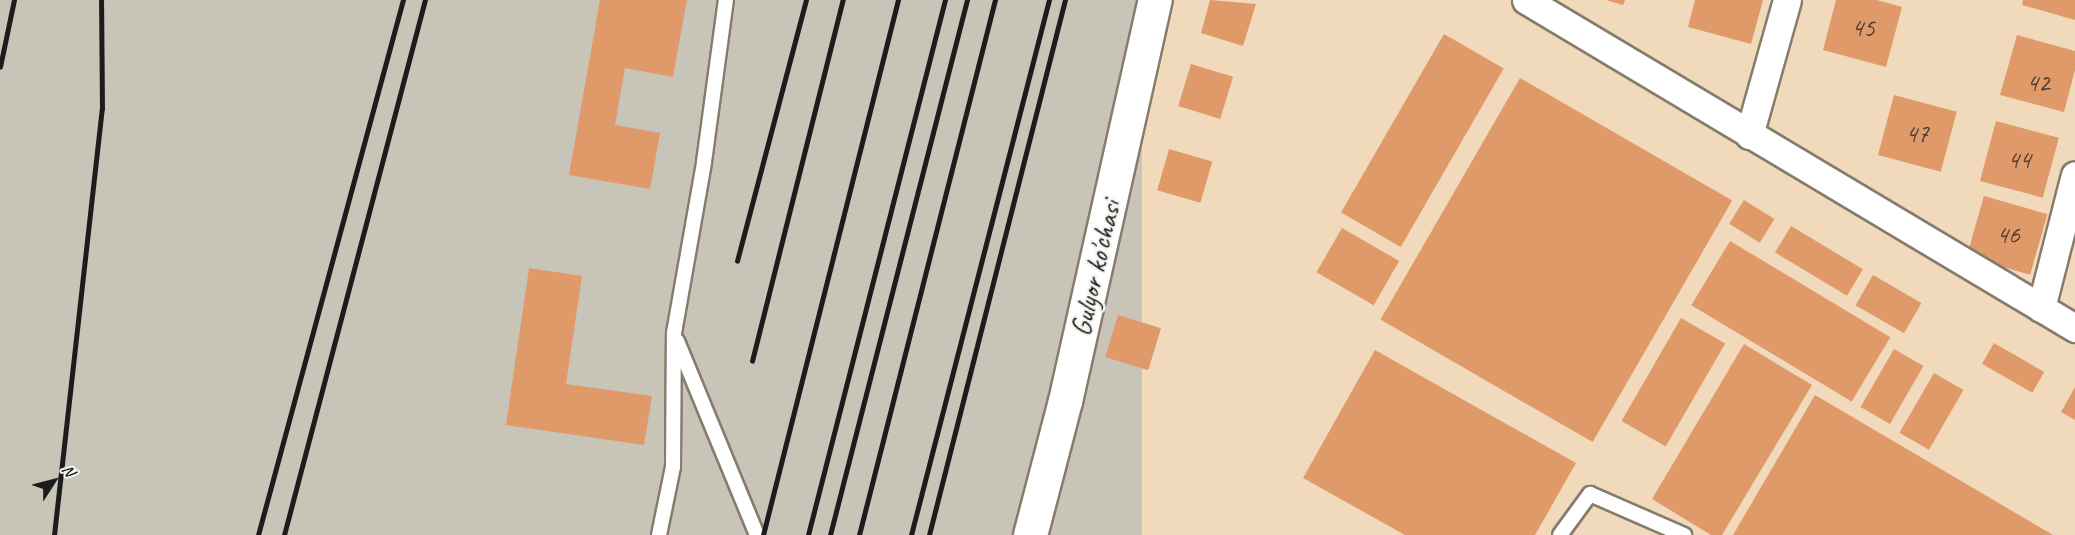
<!DOCTYPE html>
<style>
body{margin:0}
#map{position:relative;width:2075px;height:535px;overflow:hidden;background:#f1dabb;font-family:Caveat,sans-serif}
div>[style]{position:absolute}
.industrial>*{inset:0;background:#c8c4b8;transform-origin:0 0}
.building>*{inset:0;background:#e09969;transform-origin:0 0}
.roads{filter:drop-shadow(2px 0 #867b6c) drop-shadow(-2px 0 #867b6c) drop-shadow(0 2px #867b6c) drop-shadow(0 -2px #867b6c)}
.service>*{height:14px;margin:-7px;padding:0 7px;transform-origin:7px;border-radius:7px;background:#fff}
.minor>*{height:27px;margin:-13.5px;padding:0 13.5px;transform-origin:13.5px;border-radius:13.5px;background:#fff}
.tertiary>*{height:33px;margin:-16.5px;padding:0 16.5px;transform-origin:16.5px;border-radius:16.5px;background:#fff}
.rail>*{height:4.5px;margin:-2.25px;padding:0 2.25px;transform-origin:2.25px;border-radius:2.25px;background:#1c1c1c}
span{translate:-50% -50%;white-space:nowrap;text-align:center;line-height:1.15;-webkit-text-stroke:5px #f6f6f2;paint-order:stroke}
.number-label{font-size:26px;color:#4d3b2f}
.number-label span{-webkit-text-stroke-width:0}
.street-label{font-size:28px;color:#1c1c1c}
.north{position:absolute;left:24px;top:451px;width:60px;height:60px;-webkit-text-stroke:4px #f6f6f2;paint-order:stroke;rotate:54deg;font-size:16px;font-weight:700;line-height:24px;text-align:center;color:#1c1c1c}
.north::after{content:'';display:block;margin:auto;width:21px;height:27px;background:#1c1c1c;clip-path:polygon(50% 0,100% 100%,50% 72%,0 100%)}
</style>
<div id="map">
<div class="industrial">
<i style="left:0;top:0;width:1142px;height:535px"></i>
</div>
<div class="building">
<i style="clip-path:polygon(600px 0,687px 0,673px 77px,625px 68px,615px 125px,660px 133px,650px 189px,569px 175px)"></i>
<i style="clip-path:polygon(1210px 0,1256px 4px,1243px 46px,1201px 33px)"></i>
<i style="clip-path:polygon(1606px 0,1625px 0,1623px 5px)"></i>
<i style="clip-path:polygon(1695px 0,1763px 0,1751px 44px,1688px 27px)"></i>
<i style="clip-path:polygon(1836px 0,1877px 0,1902px 7px,1886px 67px,1823px 50px)"></i>
<i style="clip-path:polygon(2023px 0,2075px 0,2075px 20px,2022px 5px)"></i>
<i style="left:1444px;top:34px;width:69px;height:206px;rotate:30deg"></i>
<i style="clip-path:polygon(2017px 35px,2075px 51px,2075px 70px,2064px 112px,2000px 95px)"></i>
<i style="left:1191px;top:64px;width:44px;height:44px;rotate:17deg"></i>
<i style="left:1520px;top:78px;width:245px;height:279px;rotate:30deg"></i>
<i style="left:1894px;top:95px;width:65px;height:62px;rotate:15deg"></i>
<i style="left:1996px;top:121px;width:65px;height:62px;rotate:15deg"></i>
<i style="left:1169px;top:149px;width:45px;height:43px;rotate:16deg"></i>
<i style="left:1984px;top:196px;width:66px;height:63px;rotate:16deg"></i>
<i style="left:1744px;top:200px;width:36px;height:28px;rotate:32deg"></i>
<i style="left:1791px;top:226px;width:84px;height:31px;rotate:31deg"></i>
<i style="left:1342px;top:228px;width:66px;height:51px;rotate:30deg"></i>
<i style="left:1730px;top:241px;width:187px;height:75px;rotate:31deg"></i>
<i style="clip-path:polygon(529px 268px,582px 276px,566px 384px,652px 396px,644px 445px,506px 425px)"></i>
<i style="left:1873px;top:275px;width:56px;height:35px;rotate:30deg"></i>
<i style="left:1118px;top:315px;width:45px;height:44px;rotate:17deg"></i>
<i style="left:1681px;top:318px;width:51px;height:119px;rotate:30deg"></i>
<i style="left:1994px;top:343px;width:58px;height:24px;rotate:30deg"></i>
<i style="clip-path:polygon(1744px 344px,1812px 385px,1722px 535px,1711px 535px,1652px 499px)"></i>
<i style="left:1894px;top:349px;width:34px;height:67px;rotate:30deg"></i>
<i style="clip-path:polygon(1375px 350px,1576px 463px,1535px 535px,1405px 535px,1303px 478px)"></i>
<i style="left:1934px;top:373px;width:34px;height:69px;rotate:30deg"></i>
<i style="clip-path:polygon(2075px 387px,2075px 420px,2061px 412px)"></i>
<i style="clip-path:polygon(1815px 395px,2053px 535px,1733px 535px)"></i>
</div>
<div class="roads">
<div class="service">
<i style="left:677px;top:341px;width:210px;rotate:67.6deg"></i>
<i style="left:659px;top:535px;width:69px;rotate:-78.4deg"></i>
<i style="left:673px;top:467px;width:134px;rotate:-89.6deg"></i>
<i style="left:674px;top:333px;width:174px;rotate:-80deg"></i>
<i style="left:704px;top:162px;width:163px;rotate:-82.3deg"></i>
<i style="left:1560px;top:535px;width:51px;rotate:-53.8deg"></i>
<i style="left:1590px;top:494px;width:103px;rotate:23.6deg"></i>
</div>
<div class="minor">
<i style="left:1526px;top:0;width:640px;rotate:30.86deg"></i>
<i style="left:1749px;top:135px;width:140px;rotate:-74.3deg"></i>
<i style="left:2041px;top:308px;width:137px;rotate:-75.7deg"></i>
</div>
<div class="tertiary">
<i style="left:1030px;top:535px;width:138px;rotate:-75.4deg"></i>
<i style="left:1065px;top:401px;width:411px;rotate:-77.4deg"></i>
</div>
</div>
<div class="rail">
<i style="left:0;top:67px;width:68px;rotate:-78.2deg"></i>
<i style="left:737px;top:261px;width:270px;rotate:-75.2deg"></i>
<i style="left:752px;top:361px;width:372px;rotate:-75.9deg"></i>
<i style="left:54px;top:535px;width:429px;rotate:-83.6deg"></i>
<i style="left:102px;top:109px;width:109px;rotate:-90.5deg"></i>
<i style="left:258px;top:535px;width:554px;rotate:-74.84deg"></i>
<i style="left:284px;top:535px;width:553px;rotate:-75.24deg"></i>
<i style="left:763px;top:535px;width:552px;rotate:-75.84deg"></i>
<i style="left:808px;top:535px;width:552px;rotate:-75.64deg"></i>
<i style="left:830px;top:535px;width:552px;rotate:-75.64deg"></i>
<i style="left:859px;top:535px;width:552px;rotate:-75.74deg"></i>
<i style="left:911px;top:535px;width:553px;rotate:-75.54deg"></i>
<i style="left:929px;top:535px;width:552px;rotate:-75.74deg"></i>
</div>
<div class="number-label">
<span style="left:1863px;top:28px">45</span>
<span style="left:2038px;top:83px">42</span>
<span style="left:1917px;top:134px">47</span>
<span style="left:2019px;top:160px">44</span>
<span style="left:2008px;top:235px">46</span>
</div>
<div class="street-label">
<span style="left:1096px;top:268px;rotate:-77deg">Gulyor ko'chasi</span>
</div>
<div class="north">N</div>
</div>
